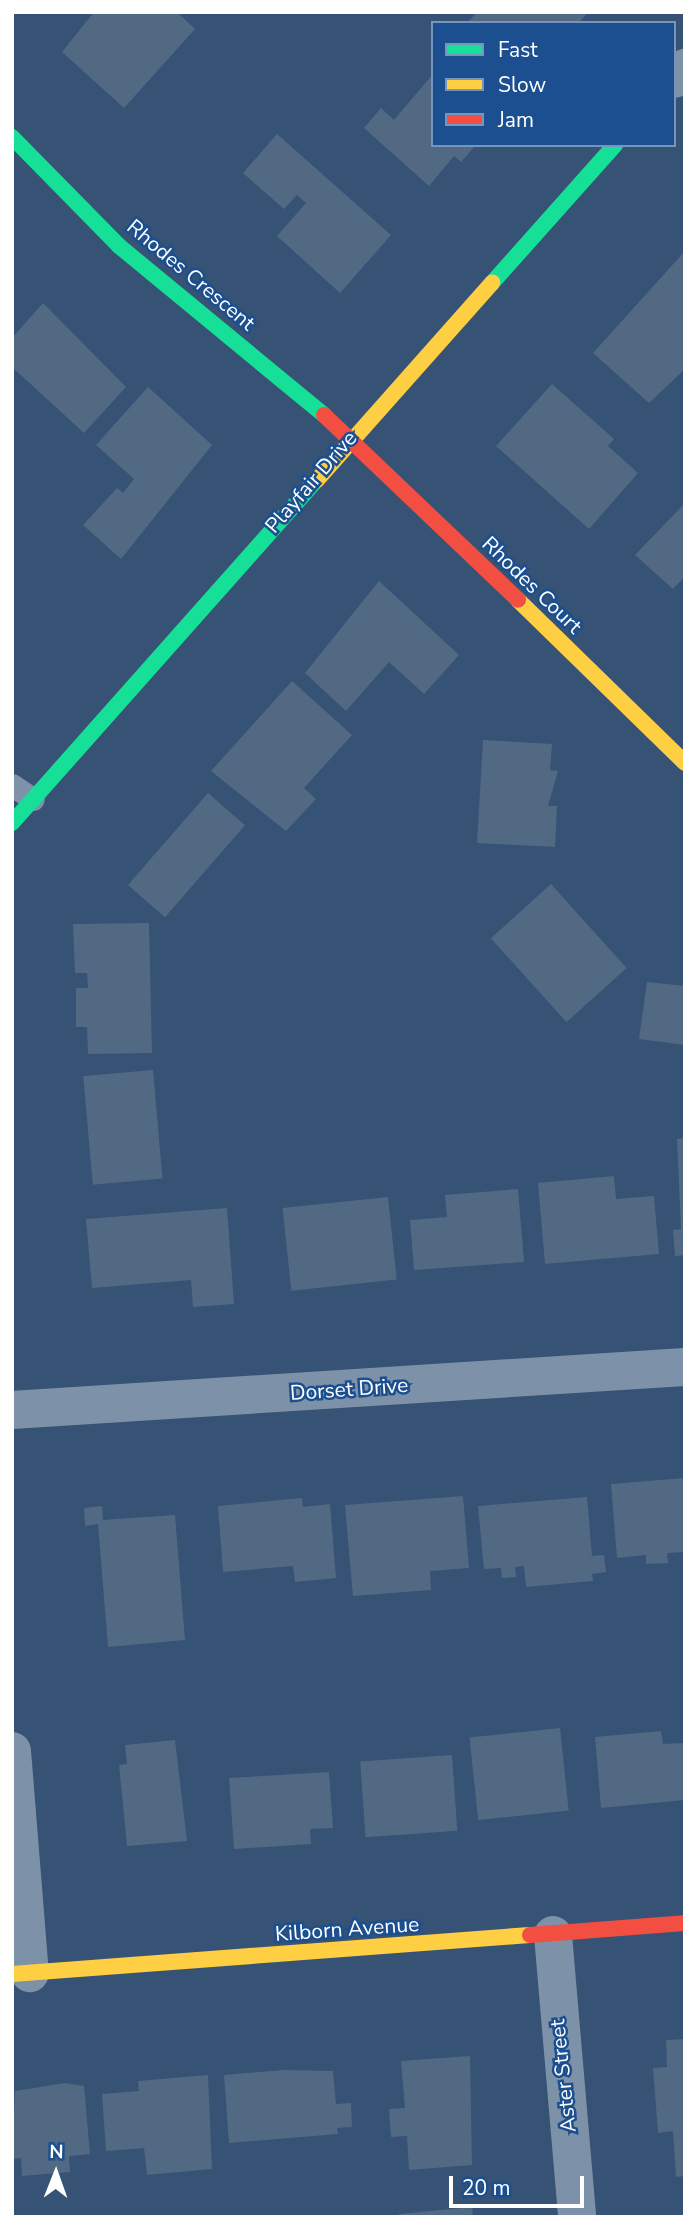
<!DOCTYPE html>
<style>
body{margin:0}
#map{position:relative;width:697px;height:2229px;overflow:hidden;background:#365274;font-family:"Nunito Sans",sans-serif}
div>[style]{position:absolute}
.building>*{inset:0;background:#526984;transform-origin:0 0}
.lane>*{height:23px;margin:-11.5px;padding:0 11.5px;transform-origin:11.5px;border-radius:11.5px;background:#7d92a8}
.street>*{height:38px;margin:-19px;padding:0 19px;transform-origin:19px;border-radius:19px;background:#7d92a8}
.fast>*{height:16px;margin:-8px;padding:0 8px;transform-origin:8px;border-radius:8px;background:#16e098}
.slow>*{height:16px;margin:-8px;padding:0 8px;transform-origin:8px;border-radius:8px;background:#ffcf43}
.jam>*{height:16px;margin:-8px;padding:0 8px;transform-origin:8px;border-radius:8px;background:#f24e42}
span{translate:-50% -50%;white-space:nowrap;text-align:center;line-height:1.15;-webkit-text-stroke:5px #1b4f8f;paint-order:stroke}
.street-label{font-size:21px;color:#fff}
.frame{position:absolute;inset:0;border:14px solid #fff;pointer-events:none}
.legend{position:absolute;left:431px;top:21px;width:245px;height:126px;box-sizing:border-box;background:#1b4f8f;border:2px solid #7695bc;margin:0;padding:9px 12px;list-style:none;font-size:21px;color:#fff}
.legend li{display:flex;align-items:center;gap:14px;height:35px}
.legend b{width:35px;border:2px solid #7695bc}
.north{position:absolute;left:21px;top:2138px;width:70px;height:70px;-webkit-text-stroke:5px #1b4f8f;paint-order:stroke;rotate:1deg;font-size:19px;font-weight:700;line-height:28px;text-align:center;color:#fff}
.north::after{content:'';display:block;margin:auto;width:24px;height:32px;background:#fff;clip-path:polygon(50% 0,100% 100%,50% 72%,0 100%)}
.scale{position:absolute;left:449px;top:2176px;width:135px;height:32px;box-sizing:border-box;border:4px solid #fff;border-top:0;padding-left:9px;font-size:21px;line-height:24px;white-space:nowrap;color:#fff;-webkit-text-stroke:5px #1b4f8f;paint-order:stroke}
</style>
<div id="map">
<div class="building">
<i style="clip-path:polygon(94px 12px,177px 12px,195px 29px,124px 108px,62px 52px)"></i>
<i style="clip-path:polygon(477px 12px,588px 12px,579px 23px,467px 23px)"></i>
<i style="clip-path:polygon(433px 74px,433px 145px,476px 145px,461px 162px,454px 156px,429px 186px,364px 128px,381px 108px,394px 120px)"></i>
<i style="clip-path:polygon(277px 134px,391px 235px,340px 293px,277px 236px,306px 203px,297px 195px,284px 209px,243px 173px)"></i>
<i style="clip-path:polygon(685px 251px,685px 369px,649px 403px,593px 353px)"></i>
<i style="clip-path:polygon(43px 303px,126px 387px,84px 433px,12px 367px,12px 338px)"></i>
<i style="clip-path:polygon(552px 384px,614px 439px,608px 446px,638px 473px,589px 529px,496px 446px)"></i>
<i style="clip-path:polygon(148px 387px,212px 445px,121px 559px,83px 525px,117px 488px,123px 493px,134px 479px,96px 445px)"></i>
<i style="clip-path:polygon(685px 503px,685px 576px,673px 589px,635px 555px)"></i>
<i style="clip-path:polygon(379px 581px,459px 655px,424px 694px,389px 662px,346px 711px,305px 673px)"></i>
<i style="clip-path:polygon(292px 681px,352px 735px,304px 788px,316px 799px,286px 831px,211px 771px)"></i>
<i style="clip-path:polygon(483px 740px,552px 744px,550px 770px,558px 771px,548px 806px,557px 806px,555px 847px,477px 843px)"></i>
<i style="left:208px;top:793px;width:49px;height:122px;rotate:41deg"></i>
<i style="left:551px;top:884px;width:113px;height:81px;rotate:48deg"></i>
<i style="clip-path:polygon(149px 923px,152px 1053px,88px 1054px,87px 1027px,76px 1027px,76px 988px,88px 988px,87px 973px,75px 973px,73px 924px)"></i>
<i style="clip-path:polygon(647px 982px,685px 986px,685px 1045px,639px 1039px)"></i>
<i style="left:153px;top:1070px;width:109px;height:70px;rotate:85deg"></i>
<i style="clip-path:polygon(685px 1138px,685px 1255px,675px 1256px,673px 1230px,681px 1229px,677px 1139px)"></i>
<i style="clip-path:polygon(614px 1176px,616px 1199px,654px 1196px,659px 1254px,545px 1264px,538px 1183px)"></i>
<i style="clip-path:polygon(518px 1189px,524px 1262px,414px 1270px,410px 1220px,447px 1217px,445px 1195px)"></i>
<i style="left:388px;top:1197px;width:83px;height:106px;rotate:84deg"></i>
<i style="clip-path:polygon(227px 1208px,234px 1304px,193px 1307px,191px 1280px,92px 1288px,86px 1219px)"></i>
<i style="clip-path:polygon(685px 1478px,685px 1552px,667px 1553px,668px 1563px,646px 1564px,646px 1555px,617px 1558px,611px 1484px)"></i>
<i style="clip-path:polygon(463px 1496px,469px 1568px,430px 1571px,431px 1590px,353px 1596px,345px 1505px)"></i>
<i style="clip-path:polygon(587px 1497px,592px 1556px,604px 1555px,606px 1572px,592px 1574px,593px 1581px,526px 1587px,524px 1566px,515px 1567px,516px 1577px,502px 1578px,501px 1568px,484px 1569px,478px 1506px)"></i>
<i style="clip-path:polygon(302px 1498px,303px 1507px,330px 1504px,336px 1578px,295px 1582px,293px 1566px,223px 1572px,218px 1506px)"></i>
<i style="clip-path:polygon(102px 1506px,103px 1520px,175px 1515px,185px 1640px,108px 1647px,98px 1524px,85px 1526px,84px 1508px)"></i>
<i style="left:560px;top:1728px;width:83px;height:91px;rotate:84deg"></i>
<i style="clip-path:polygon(661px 1731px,663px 1744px,685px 1743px,685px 1800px,601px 1808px,595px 1737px)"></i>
<i style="clip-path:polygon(175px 1740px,187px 1841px,127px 1846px,119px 1765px,127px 1764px,125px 1745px)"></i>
<i style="left:452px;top:1755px;width:76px;height:92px;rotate:86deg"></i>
<i style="clip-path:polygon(329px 1772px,333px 1828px,310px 1829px,311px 1844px,234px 1849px,229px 1778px)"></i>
<i style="clip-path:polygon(685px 2039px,685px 2176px,676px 2177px,673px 2131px,658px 2133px,653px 2068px,667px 2067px,666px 2040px)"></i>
<i style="clip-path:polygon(470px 2056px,472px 2165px,409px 2170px,407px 2136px,391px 2137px,389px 2109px,405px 2108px,401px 2061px)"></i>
<i style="clip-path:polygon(284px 2070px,333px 2071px,336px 2104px,351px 2103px,352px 2127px,337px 2128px,338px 2134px,229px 2143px,224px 2075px)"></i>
<i style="clip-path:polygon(208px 2075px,212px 2169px,147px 2175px,144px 2148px,106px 2151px,102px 2094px,139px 2091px,138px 2081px)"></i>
<i style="clip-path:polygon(65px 2083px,84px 2086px,90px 2154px,69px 2156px,70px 2172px,22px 2176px,21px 2158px,12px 2159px,15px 2091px)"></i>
<i style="clip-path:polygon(472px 2207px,473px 2217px,399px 2217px,399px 2214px)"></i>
</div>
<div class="lane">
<i style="left:12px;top:785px;width:25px;rotate:34deg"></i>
</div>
<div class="street">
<i style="left:674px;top:79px;width:16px;rotate:-45deg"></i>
<i style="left:12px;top:1410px;width:674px;rotate:-3.66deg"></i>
<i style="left:12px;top:1751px;width:223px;rotate:85.4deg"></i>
<i style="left:553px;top:1935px;width:283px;rotate:85.1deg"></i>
</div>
<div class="fast">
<i style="left:12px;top:137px;width:153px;rotate:45.5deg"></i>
<i style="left:119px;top:246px;width:266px;rotate:39.5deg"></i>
<i style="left:492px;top:283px;width:185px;rotate:-48.3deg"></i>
<i style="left:12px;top:823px;width:459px;rotate:-48.4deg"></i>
</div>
<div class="slow">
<i style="left:317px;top:480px;width:264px;rotate:-48.4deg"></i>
<i style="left:518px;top:600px;width:233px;rotate:44.3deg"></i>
<i style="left:12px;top:1974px;width:519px;rotate:-4.31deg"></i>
</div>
<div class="jam">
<i style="left:324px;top:415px;width:268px;rotate:43.6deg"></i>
<i style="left:530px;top:1935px;width:155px;rotate:-4.4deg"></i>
</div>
<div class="street-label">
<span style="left:191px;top:275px;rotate:40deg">Rhodes Crescent</span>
<span style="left:311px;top:482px;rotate:-49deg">Playfair Drive</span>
<span style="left:532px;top:585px;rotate:44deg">Rhodes Court</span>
<span style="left:349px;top:1389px;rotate:-4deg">Dorset Drive</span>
<span style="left:347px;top:1929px;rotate:-4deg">Kilborn Avenue</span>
<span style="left:563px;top:2076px;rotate:-96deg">Aster Street</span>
</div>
<div class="frame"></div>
<ul class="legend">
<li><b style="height:9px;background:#16e098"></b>Fast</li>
<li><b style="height:9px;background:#ffcf43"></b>Slow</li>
<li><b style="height:9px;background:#f24e42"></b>Jam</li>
</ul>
<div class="north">N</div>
<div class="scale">20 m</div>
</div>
